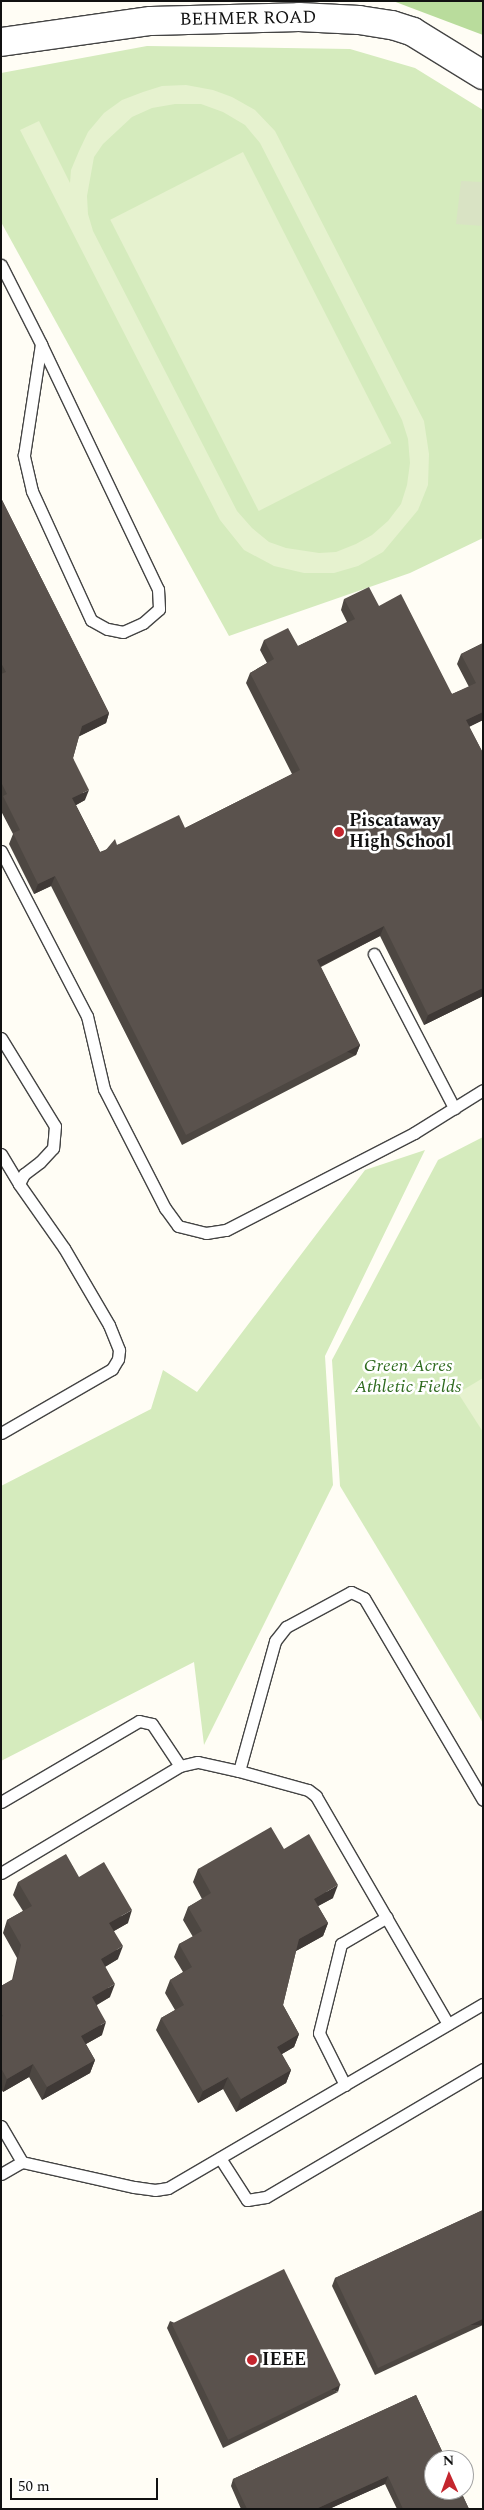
<!DOCTYPE html>
<style>
body{margin:0}
#map{position:relative;width:484px;height:2510px;overflow:hidden;background:#fffdf5;font-family:Spectral,serif}
div>[style]{position:absolute}
.green>*{inset:0;background:#d5ebbd}
.forest>*{inset:0;background:#b9dc9c}
.cemetery>*{inset:0;background:#d9e3c4}
.pitch>*{inset:0;background:#e6f2cf;transform-origin:0 0}
.roads{filter:drop-shadow(1px 0 #444) drop-shadow(-1px 0 #444) drop-shadow(0 1px #444) drop-shadow(0 -1px #444)}
.service>*{height:11px;margin:-5.5px;padding:0 5.5px;transform-origin:5.5px;border-radius:5.5px;background:#fff}
.tertiary>*{height:28px;margin:-14px;padding:0 14px;transform-origin:14px;border-radius:14px;background:#fff}
.wall>*{inset:0;background:#4d4742}
.shaded-wall>*{inset:0;background:#3f3936;transform-origin:0 0}
.building>*{inset:0;background:#5a524d;transform-origin:0 0}
.dots>*{width:14px;height:14px;translate:-50% -50%;box-sizing:border-box;border:2px solid #fff;border-radius:50%}
span{translate:-50% -50%;white-space:nowrap;text-align:center;line-height:1.15;-webkit-text-stroke:5px #fff;paint-order:stroke}
.street-label{font-size:18px;color:#111}
.poi-label{font-size:18px;color:#111;font-weight:700}
.left{translate:0 -50%;text-align:left}
.park-label{font-size:18px;color:#2f6b1f;font-style:italic}
.frame{position:absolute;inset:0;border:2px solid #111;pointer-events:none}
.north{position:absolute;left:424px;top:2450px;width:50px;height:50px;box-sizing:border-box;background:#fff;border:1px solid #a0a0a0;border-radius:50%;rotate:358deg;font-size:14px;font-weight:700;line-height:20px;text-align:center;color:#111}
.north::after{content:'';display:block;margin:auto;width:18px;height:22px;background:#c4262e;clip-path:polygon(50% 0,100% 100%,50% 72%,0 100%)}
.scale{position:absolute;left:10px;top:2478px;width:148px;height:22px;box-sizing:border-box;border:2px solid #111;border-top:0;padding-left:6px;font-size:15px;line-height:18px;white-space:nowrap;color:#111;-webkit-text-stroke:4px #fff;paint-order:stroke}
</style>
<div id="map">
<div class="green">
<i style="clip-path:polygon(147px 46px,350px 49px,415px 68px,483px 110px,483px 538px,410px 573px,229px 636px,1px 222px,1px 73px)"></i>
<i style="clip-path:polygon(483px 1137px,483px 1723px,340px 1486px,332px 1360px,438px 1160px)"></i>
<i style="clip-path:polygon(425px 1150px,325px 1356px,333px 1485px,204px 1745px,194px 1662px,1px 1761px,1px 1486px,151px 1409px,163px 1370px,197px 1392px,365px 1170px)"></i>
</div>
<div class="forest">
<i style="clip-path:polygon(393px 1px,483px 1px,483px 35px)"></i>
</div>
<div class="cemetery">
<i style="clip-path:polygon(461px 181px,483px 182px,483px 226px,456px 224px)"></i>
</div>
<div class="pitch">
<i style="clip-path:polygon(evenodd,186px 85px,213px 90px,232px 97px,255px 110px,275px 131px,424px 421px,429px 454px,428px 485px,418px 510px,383px 552px,358px 566px,334px 573px,304px 573px,274px 566px,244px 550px,220px 520px,20px 130px,39px 121px,70px 183px,71px 170px,79px 151px,88px 132px,104px 113px,122px 100px,143px 92px,162px 86px,186px 85px,175px 104px,201px 104px,223px 112px,245px 125px,260px 143px,402px 420px,408px 439px,410px 463px,407px 485px,401px 504px,388px 521px,372px 535px,356px 544px,336px 552px,319px 553px,286px 548px,269px 542px,252px 528px,237px 511px,93px 231px,88px 214px,87px 196px,94px 157px,103px 144px,132px 117px,152px 108px,175px 104px)"></i>
<i style="left:243px;top:152px;width:327px;height:149px;rotate:63deg"></i>
<i style="clip-path:polygon(483px 1378px,483px 1432px,458px 1393px)"></i>
</div>
<div class="roads">
<div class="service">
<i style="left:1px;top:265px;width:89px;rotate:63.1deg"></i>
<i style="left:41px;top:344px;width:272px;rotate:64.5deg"></i>
<i style="left:158px;top:589px;width:20px;rotate:87deg"></i>
<i style="left:159px;top:609px;width:21px;rotate:139deg"></i>
<i style="left:143px;top:623px;width:22px;rotate:156deg"></i>
<i style="left:123px;top:632px;width:16px;rotate:-169deg"></i>
<i style="left:107px;top:629px;width:18px;rotate:-151deg"></i>
<i style="left:91px;top:620px;width:142px;rotate:-114.6deg"></i>
<i style="left:32px;top:491px;width:37px;rotate:-103deg"></i>
<i style="left:24px;top:455px;width:112px;rotate:-81.3deg"></i>
<i style="left:1px;top:851px;width:186px;rotate:62.5deg"></i>
<i style="left:87px;top:1016px;width:75px;rotate:76.9deg"></i>
<i style="left:104px;top:1089px;width:134px;rotate:62.9deg"></i>
<i style="left:165px;top:1208px;width:22px;rotate:54deg"></i>
<i style="left:178px;top:1226px;width:29px;rotate:14deg"></i>
<i style="left:206px;top:1233px;width:20px;rotate:-9deg"></i>
<i style="left:226px;top:1230px;width:212px;rotate:-27.3deg"></i>
<i style="left:414px;top:1133px;width:81px;rotate:-31.9deg"></i>
<i style="left:374px;top:954px;width:174px;rotate:62.5deg"></i>
<i style="left:1px;top:1038px;width:103px;rotate:58.5deg"></i>
<i style="left:55px;top:1126px;width:22px;rotate:95deg"></i>
<i style="left:53px;top:1148px;width:19px;rotate:133deg"></i>
<i style="left:40px;top:1162px;width:20px;rotate:143deg"></i>
<i style="left:24px;top:1174px;width:11px;rotate:117deg"></i>
<i style="left:19px;top:1184px;width:78px;rotate:54.9deg"></i>
<i style="left:64px;top:1248px;width:89px;rotate:59.7deg"></i>
<i style="left:109px;top:1325px;width:27px;rotate:68deg"></i>
<i style="left:119px;top:1350px;width:9px;rotate:96deg"></i>
<i style="left:118px;top:1359px;width:12px;rotate:121deg"></i>
<i style="left:112px;top:1369px;width:128px;rotate:150deg"></i>
<i style="left:1px;top:1154px;width:35px;rotate:59deg"></i>
<i style="left:1px;top:1802px;width:160px;rotate:-30.4deg"></i>
<i style="left:139px;top:1721px;width:13px;rotate:13deg"></i>
<i style="left:152px;top:1724px;width:50px;rotate:56.3deg"></i>
<i style="left:1px;top:1873px;width:209px;rotate:-30.9deg"></i>
<i style="left:180px;top:1766px;width:18px;rotate:-13deg"></i>
<i style="left:198px;top:1762px;width:42px;rotate:12.4deg"></i>
<i style="left:448px;top:2024px;width:263px;rotate:-120.1deg"></i>
<i style="left:316px;top:1796px;width:10px;rotate:-143deg"></i>
<i style="left:308px;top:1790px;width:72px;rotate:-164.6deg"></i>
<i style="left:239px;top:1771px;width:135px;rotate:-74.5deg"></i>
<i style="left:275px;top:1641px;width:18px;rotate:-52deg"></i>
<i style="left:286px;top:1627px;width:74px;rotate:-28.3deg"></i>
<i style="left:351px;top:1592px;width:14px;rotate:25deg"></i>
<i style="left:364px;top:1598px;width:234px;rotate:59.5deg"></i>
<i style="left:345px;top:2085px;width:58px;rotate:-116.6deg"></i>
<i style="left:319px;top:2033px;width:92px;rotate:-76.1deg"></i>
<i style="left:341px;top:1944px;width:53px;rotate:-30.4deg"></i>
<i style="left:1px;top:2126px;width:42px;rotate:59.7deg"></i>
<i style="left:220px;top:2158px;width:50px;rotate:57.3deg"></i>
<i style="left:247px;top:2200px;width:19px;rotate:-9deg"></i>
<i style="left:266px;top:2197px;width:252px;rotate:-30.5deg"></i>
<i style="left:1px;top:2174px;width:24px;rotate:-30deg"></i>
<i style="left:22px;top:2162px;width:115px;rotate:12.6deg"></i>
<i style="left:134px;top:2187px;width:21px;rotate:8deg"></i>
<i style="left:155px;top:2190px;width:13px;rotate:-9deg"></i>
<i style="left:168px;top:2188px;width:365px;rotate:-30.3deg"></i>
</div>
<div class="tertiary">
<i style="left:1px;top:42px;width:151px;rotate:-8deg"></i>
<i style="left:151px;top:21px;width:148px;rotate:-1.5deg"></i>
<i style="left:299px;top:17px;width:60px;rotate:2.9deg"></i>
<i style="left:359px;top:20px;width:33px;rotate:9deg"></i>
<i style="left:392px;top:25px;width:22px;rotate:18deg"></i>
<i style="left:413px;top:32px;width:82px;rotate:31.6deg"></i>
</div>
</div>
<div class="wall">
<i style="clip-path:polygon(1px 498px,109px 713px,106px 723px,79px 736px,73px 758px,85px 800px,76px 805px,100px 852px,117px 845px,185px 828px,292px 774px,246px 683px,250px 673px,267px 663px,260px 650px,264px 640px,298px 646px,347px 622px,341px 610px,344px 599px,379px 606px,452px 694px,469px 687px,457px 664px,461px 654px,483px 643px,483px 720px,469px 727px,483px 753px,483px 996px,424px 1025px,380px 936px,321px 967px,360px 1045px,356px 1055px,182px 1145px,51px 886px,34px 894px,9px 844px,13px 834px,1px 811px)"></i>
<i style="clip-path:polygon(284px 1849px,333px 1898px,318px 1906px,328px 1923px,323px 1936px,296px 1951px,283px 2005px,299px 2034px,294px 2047px,282px 2054px,291px 2070px,286px 2083px,236px 2112px,223px 2089px,198px 2103px,156px 2030px,161px 2018px,175px 2010px,165px 1993px,170px 1980px,183px 1972px,174px 1957px,179px 1944px,193px 1937px,183px 1920px,188px 1907px,202px 1899px,193px 1882px,198px 1869px)"></i>
<i style="clip-path:polygon(79px 1877px,128px 1923px,114px 1931px,118px 1959px,105px 1967px,110px 1997px,97px 2005px,102px 2035px,86px 2044px,95px 2060px,90px 2073px,42px 2100px,29px 2077px,3px 2092px,1px 2089px,1px 1986px,12px 1980px,17px 1958px,3px 1933px,7px 1920px,23px 1911px,13px 1895px,18px 1882px)"></i>
<i style="clip-path:polygon(483px 2210px,483px 2325px,375px 2375px,332px 2286px,335px 2278px)"></i>
<i style="clip-path:polygon(170px 2321px,338px 2392px,223px 2448px,167px 2328px)"></i>
<i style="clip-path:polygon(416px 2395px,469px 2509px,397px 2509px,385px 2484px,329px 2509px,241px 2509px,231px 2486px,233px 2479px)"></i>
</div>
<div class="shaded-wall">
<i style="clip-path:polygon(483px 712px,483px 720px,462px 730px,466px 720px)"></i>
<i style="clip-path:polygon(109px 713px,106px 723px,78px 737px,82px 726px)"></i>
<i style="clip-path:polygon(89px 790px,85px 800px,69px 809px,72px 798px)"></i>
<i style="clip-path:polygon(55px 876px,51px 886px,34px 894px,38px 884px)"></i>
<i style="clip-path:polygon(384px 926px,380px 936px,313px 970px,317px 960px)"></i>
<i style="clip-path:polygon(483px 988px,483px 996px,424px 1025px,428px 1015px)"></i>
<i style="left:360px;top:1045px;width:11px;height:196px;rotate:112deg"></i>
<i style="clip-path:polygon(338px 1885px,333px 1898px,309px 1911px,314px 1899px)"></i>
<i style="clip-path:polygon(132px 1910px,128px 1923px,105px 1936px,109px 1923px)"></i>
<i style="clip-path:polygon(328px 1923px,323px 1936px,294px 1952px,299px 1939px)"></i>
<i style="clip-path:polygon(123px 1946px,118px 1959px,96px 1972px,101px 1959px)"></i>
<i style="clip-path:polygon(115px 1984px,110px 1997px,87px 2010px,92px 1997px)"></i>
<i style="clip-path:polygon(106px 2022px,102px 2035px,77px 2049px,81px 2036px)"></i>
<i style="clip-path:polygon(299px 2034px,294px 2047px,273px 2059px,277px 2047px)"></i>
<i style="clip-path:polygon(95px 2060px,90px 2073px,42px 2100px,47px 2087px)"></i>
<i style="clip-path:polygon(33px 2064px,29px 2077px,3px 2092px,7px 2079px)"></i>
<i style="clip-path:polygon(291px 2070px,286px 2083px,236px 2112px,241px 2099px)"></i>
<i style="clip-path:polygon(228px 2077px,223px 2089px,198px 2103px,203px 2091px)"></i>
<i style="left:483px;top:2319px;width:6px;height:116px;rotate:90deg"></i>
<i style="left:340px;top:2385px;width:7px;height:128px;rotate:106deg"></i>
<i style="clip-path:polygon(388px 2476px,385px 2484px,329px 2509px,316px 2509px)"></i>
</div>
<div class="building">
<i style="clip-path:polygon(1px 498px,109px 713px,82px 726px,73px 758px,89px 790px,72px 798px,100px 852px,105px 851px,115px 839px,117px 845px,179px 815px,185px 828px,300px 770px,250px 673px,274px 659px,264px 640px,288px 628px,298px 646px,355px 619px,344px 599px,369px 587px,379px 606px,401px 594px,452px 694px,476px 683px,461px 654px,483px 643px,483px 712px,466px 720px,483px 753px,483px 988px,428px 1015px,384px 926px,317px 960px,360px 1045px,186px 1135px,55px 876px,38px 884px,13px 833px,20px 830px,3px 796px,7px 794px,1px 782px,1px 674px,6px 672px,1px 663px)"></i>
<i style="clip-path:polygon(271px 1827px,284px 1849px,309px 1834px,338px 1885px,314px 1899px,328px 1923px,299px 1939px,283px 2005px,299px 2034px,277px 2047px,291px 2070px,241px 2099px,228px 2077px,203px 2091px,161px 2018px,184px 2005px,170px 1980px,192px 1967px,179px 1944px,202px 1931px,188px 1907px,211px 1893px,198px 1869px)"></i>
<i style="clip-path:polygon(66px 1854px,79px 1877px,104px 1862px,132px 1910px,109px 1923px,123px 1946px,101px 1959px,115px 1984px,92px 1997px,106px 2022px,81px 2036px,95px 2060px,47px 2087px,33px 2064px,7px 2079px,1px 2068px,1px 2017px,3px 2016px,1px 2013px,1px 1986px,13px 1979px,21px 1945px,7px 1920px,32px 1906px,18px 1882px)"></i>
<i style="clip-path:polygon(483px 2210px,483px 2319px,378px 2368px,335px 2278px)"></i>
<i style="left:284px;top:2269px;width:129px;height:125px;rotate:64deg"></i>
<i style="clip-path:polygon(416px 2395px,446px 2460px,434px 2460px,434px 2490px,460px 2490px,469px 2509px,403px 2509px,388px 2476px,316px 2509px,247px 2509px,233px 2479px)"></i>
</div>
<div class="dots">
<i style="left:339px;top:832px;background:#c4262e"></i>
<i style="left:252px;top:2360px;background:#c4262e"></i>
</div>
<div class="street-label">
<span style="left:248px;top:19px;rotate:-1deg">BEHMER ROAD</span>
</div>
<div class="poi-label">
<span class="left" style="left:349px;top:832px">Piscataway<br>High School</span>
<span class="left" style="left:262px;top:2360px">IEEE</span>
</div>
<div class="park-label">
<span style="left:408px;top:1377px">Green Acres<br>Athletic Fields</span>
</div>
<div class="frame"></div>
<div class="north">N</div>
<div class="scale">50 m</div>
</div>
